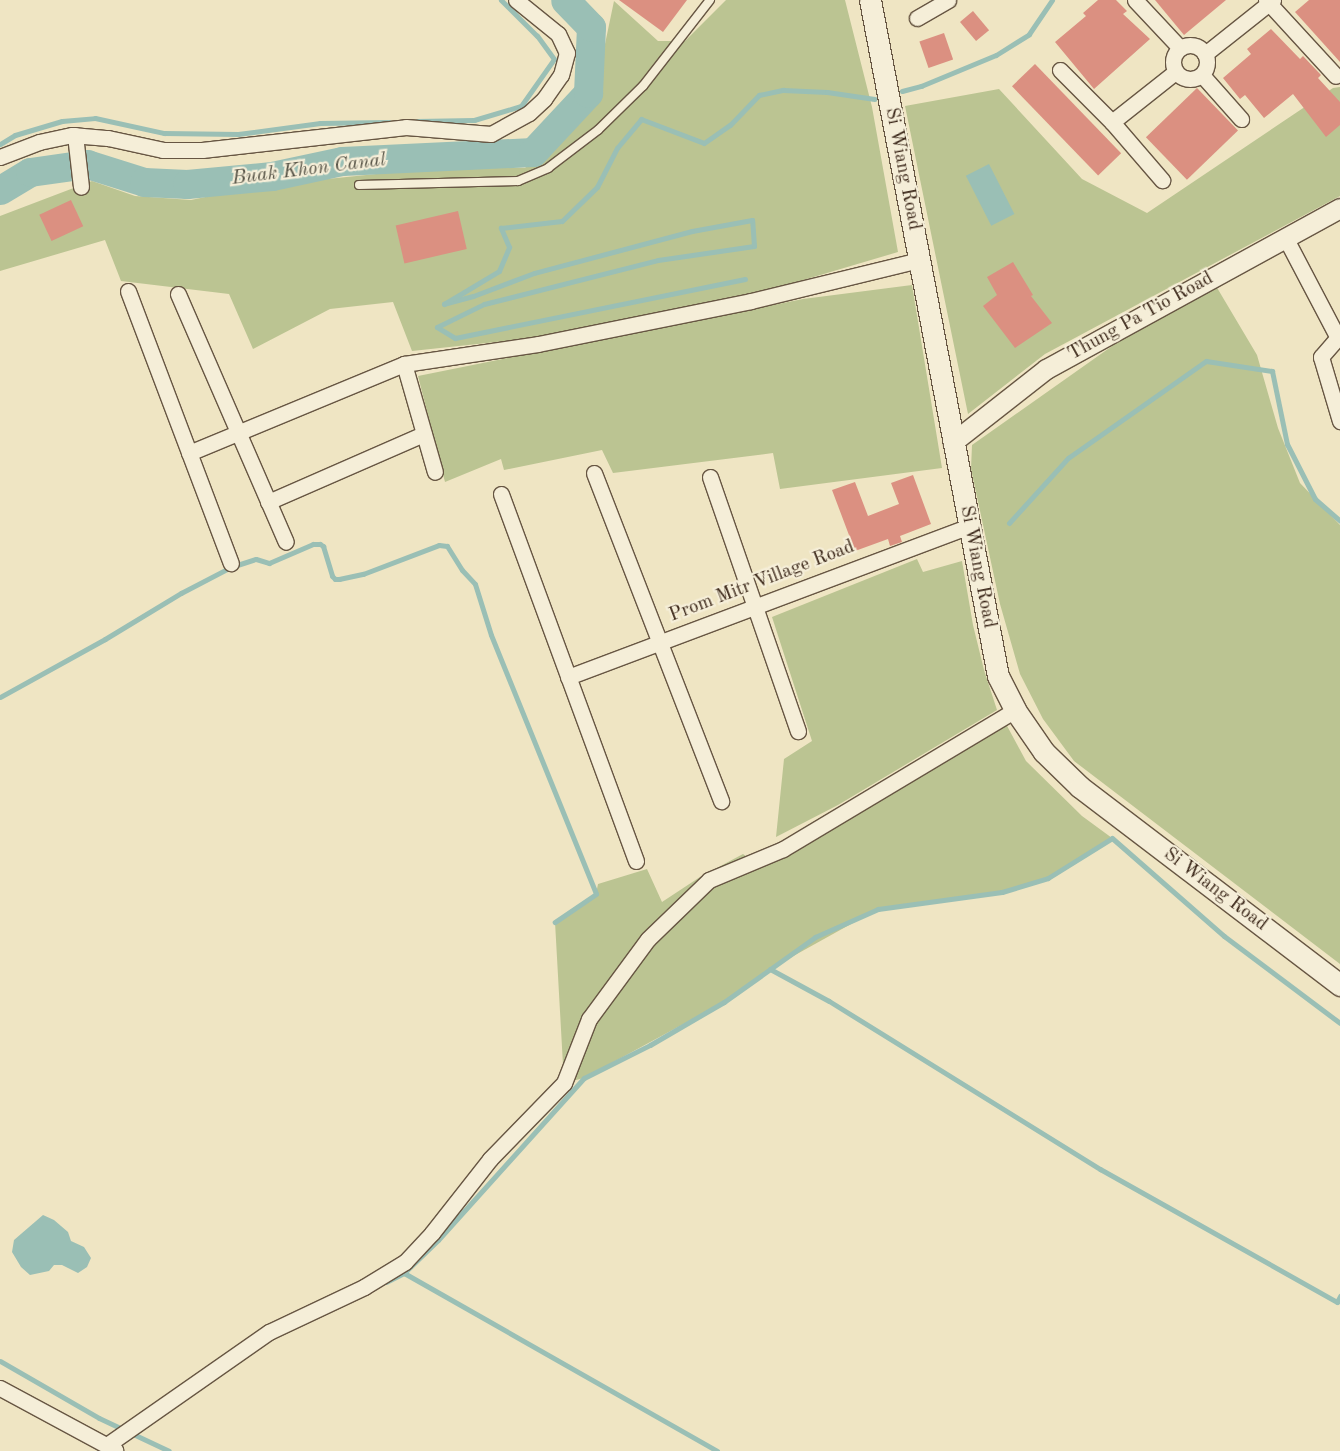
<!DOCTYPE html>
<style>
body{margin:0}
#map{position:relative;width:1340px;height:1451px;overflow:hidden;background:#efe5c3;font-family:"Old Standard TT",serif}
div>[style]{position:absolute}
.green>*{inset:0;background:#bbc492}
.water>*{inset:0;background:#9abfb5;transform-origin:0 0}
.stream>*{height:5px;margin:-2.5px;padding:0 2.5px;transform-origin:2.5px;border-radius:2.5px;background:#9abfb5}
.river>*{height:29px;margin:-14.5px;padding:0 14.5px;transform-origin:14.5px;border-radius:14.5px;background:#9abfb5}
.building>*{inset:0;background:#db9081;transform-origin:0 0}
.roads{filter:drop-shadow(1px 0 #675643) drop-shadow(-1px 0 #675643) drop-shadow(0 1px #675643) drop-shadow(0 -1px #675643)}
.service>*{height:8px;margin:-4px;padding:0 4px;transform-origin:4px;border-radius:4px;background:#f5eed8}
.minor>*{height:15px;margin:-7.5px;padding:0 7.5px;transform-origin:7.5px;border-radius:7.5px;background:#f5eed8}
.minor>.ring{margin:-7.5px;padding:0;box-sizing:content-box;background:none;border:15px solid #f5eed8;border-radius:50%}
.tertiary>*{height:19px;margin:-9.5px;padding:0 9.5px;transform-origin:9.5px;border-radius:9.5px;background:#f5eed8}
.secondary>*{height:21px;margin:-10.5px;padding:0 10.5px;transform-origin:10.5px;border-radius:10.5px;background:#f5eed8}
span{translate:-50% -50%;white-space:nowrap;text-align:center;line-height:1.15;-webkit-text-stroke:4.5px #f5eed8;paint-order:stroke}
.street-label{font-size:19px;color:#3a2618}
.water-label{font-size:20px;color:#575447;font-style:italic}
</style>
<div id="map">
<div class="green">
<i style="clip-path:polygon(726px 0,845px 0,872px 107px,898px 252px,726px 303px,581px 333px,412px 351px,393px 302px,330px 309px,253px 349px,229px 294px,121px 281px,105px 240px,0 271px,0 216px,92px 181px,135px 196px,191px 200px,259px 186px,444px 167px,525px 168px,591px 111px,614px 1px,658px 41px,685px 41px)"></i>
<i style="clip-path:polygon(1340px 87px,1340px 196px,1045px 354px,968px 414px,905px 106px,999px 89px,1082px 179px,1147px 213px,1333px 88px)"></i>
<i style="clip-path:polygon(912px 285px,942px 468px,780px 489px,773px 453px,613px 473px,602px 450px,504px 470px,501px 459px,445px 482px,418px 376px,803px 299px)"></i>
<i style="clip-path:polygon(1216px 286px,1257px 355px,1278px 428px,1300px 483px,1340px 525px,1340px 964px,1074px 761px,1043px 719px,1020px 674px,1000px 604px,971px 469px,972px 445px,1149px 320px)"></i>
<i style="clip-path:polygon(917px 559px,923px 572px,962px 561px,973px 625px,984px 670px,997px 710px,838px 805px,776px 837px,784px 759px,812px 741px,772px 617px)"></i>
<i style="clip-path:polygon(1006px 724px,1026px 761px,1082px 816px,1112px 838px,1048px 878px,1002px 892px,878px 909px,770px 969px,724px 1002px,584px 1078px,564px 1083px,555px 922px,596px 894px,598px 884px,647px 869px,662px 902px,700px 877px,743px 854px,762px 868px)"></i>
</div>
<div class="water">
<i style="left:989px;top:164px;width:56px;height:26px;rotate:63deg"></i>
<i style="clip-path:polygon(43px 1215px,54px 1220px,68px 1232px,71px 1241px,84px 1247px,91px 1258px,87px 1267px,78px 1273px,62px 1265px,54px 1265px,49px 1271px,30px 1275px,21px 1267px,12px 1252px,14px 1240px)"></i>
</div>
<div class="stream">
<i style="left:902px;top:91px;width:20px;rotate:-15deg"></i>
<i style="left:921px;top:86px;width:81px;rotate:-22.5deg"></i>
<i style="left:996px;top:55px;width:39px;rotate:-32deg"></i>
<i style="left:1029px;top:34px;width:41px;rotate:-55.9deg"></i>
<i style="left:417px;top:121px;width:57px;rotate:-1deg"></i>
<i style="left:474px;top:120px;width:49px;rotate:-16.6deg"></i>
<i style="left:521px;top:106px;width:57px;rotate:-54.9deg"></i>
<i style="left:554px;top:59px;width:29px;rotate:-126deg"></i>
<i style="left:537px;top:36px;width:51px;rotate:-135deg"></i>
<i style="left:0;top:144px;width:17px;rotate:-31deg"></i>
<i style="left:15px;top:135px;width:49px;rotate:-16.6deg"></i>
<i style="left:62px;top:121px;width:33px;rotate:-5deg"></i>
<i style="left:95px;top:118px;width:71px;rotate:12.3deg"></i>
<i style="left:164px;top:133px;width:74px;rotate:0.8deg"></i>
<i style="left:238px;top:134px;width:83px;rotate:-7.6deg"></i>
<i style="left:320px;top:123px;width:69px;rotate:-0.8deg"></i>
<i style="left:745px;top:279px;width:296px;rotate:168.5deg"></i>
<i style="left:455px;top:338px;width:21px;rotate:-149deg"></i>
<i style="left:437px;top:327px;width:52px;rotate:-26.1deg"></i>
<i style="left:484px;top:304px;width:179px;rotate:-14.2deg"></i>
<i style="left:658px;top:260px;width:97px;rotate:-8.3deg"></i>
<i style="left:754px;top:246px;width:26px;rotate:-94deg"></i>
<i style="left:752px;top:220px;width:61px;rotate:169.6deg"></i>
<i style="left:692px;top:231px;width:163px;rotate:165.1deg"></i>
<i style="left:534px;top:273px;width:65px;rotate:159.3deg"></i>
<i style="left:473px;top:296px;width:30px;rotate:165deg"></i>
<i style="left:444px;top:304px;width:64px;rotate:-31deg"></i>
<i style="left:499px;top:271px;width:26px;rotate:-67deg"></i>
<i style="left:509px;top:247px;width:21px;rotate:-113deg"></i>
<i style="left:501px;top:228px;width:61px;rotate:-6.5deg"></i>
<i style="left:562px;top:221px;width:49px;rotate:-44.2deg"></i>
<i style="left:597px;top:187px;width:44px;rotate:-62.9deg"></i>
<i style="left:617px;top:148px;width:38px;rotate:-50deg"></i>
<i style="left:641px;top:119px;width:67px;rotate:20.9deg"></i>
<i style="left:704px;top:143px;width:32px;rotate:-35deg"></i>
<i style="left:730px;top:125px;width:42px;rotate:-46deg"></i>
<i style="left:759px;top:95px;width:25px;rotate:-12deg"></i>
<i style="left:783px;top:90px;width:44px;rotate:2.6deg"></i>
<i style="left:827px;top:92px;width:48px;rotate:8.5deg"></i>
<i style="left:1009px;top:523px;width:88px;rotate:-47.8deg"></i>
<i style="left:1068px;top:458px;width:169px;rotate:-35.1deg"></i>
<i style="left:1206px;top:361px;width:67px;rotate:8.6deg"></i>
<i style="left:1272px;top:371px;width:75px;rotate:78.4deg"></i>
<i style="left:1287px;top:444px;width:62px;rotate:63deg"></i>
<i style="left:1315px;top:499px;width:33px;rotate:41deg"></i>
<i style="left:0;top:697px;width:120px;rotate:-28.9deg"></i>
<i style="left:105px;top:639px;width:89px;rotate:-31.2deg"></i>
<i style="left:181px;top:593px;width:56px;rotate:-27.5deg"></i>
<i style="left:231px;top:567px;width:26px;rotate:-18deg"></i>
<i style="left:256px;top:559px;width:14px;rotate:17deg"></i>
<i style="left:269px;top:563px;width:48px;rotate:-23.4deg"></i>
<i style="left:313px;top:544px;width:7px"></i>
<i style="left:320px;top:544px;width:4px;rotate:34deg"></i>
<i style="left:323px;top:546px;width:31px;rotate:73deg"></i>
<i style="left:332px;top:576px;width:4px;rotate:45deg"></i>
<i style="left:335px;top:579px;width:4px"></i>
<i style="left:339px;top:579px;width:25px;rotate:-12deg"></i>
<i style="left:363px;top:574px;width:81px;rotate:-20.9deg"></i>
<i style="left:439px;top:545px;width:8px;rotate:7deg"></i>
<i style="left:447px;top:546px;width:28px;rotate:58deg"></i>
<i style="left:462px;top:570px;width:19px;rotate:47deg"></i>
<i style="left:475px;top:584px;width:53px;rotate:72.6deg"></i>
<i style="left:491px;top:635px;width:279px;rotate:67.9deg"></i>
<i style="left:596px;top:894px;width:50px;rotate:145.7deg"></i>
<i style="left:770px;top:969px;width:67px;rotate:28.5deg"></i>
<i style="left:829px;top:1001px;width:319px;rotate:31.8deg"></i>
<i style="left:1100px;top:1169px;width:272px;rotate:29.3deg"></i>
<i style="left:1337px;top:1302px;width:7px;rotate:-63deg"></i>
<i style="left:404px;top:1273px;width:360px;rotate:29.6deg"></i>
<i style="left:386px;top:1282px;width:20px;rotate:-27deg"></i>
<i style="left:404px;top:1273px;width:47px;rotate:-44.1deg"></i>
<i style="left:438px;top:1240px;width:218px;rotate:-48deg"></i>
<i style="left:584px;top:1078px;width:74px;rotate:-26.6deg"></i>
<i style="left:650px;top:1045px;width:86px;rotate:-30.2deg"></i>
<i style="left:724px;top:1002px;width:112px;rotate:-35.5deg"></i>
<i style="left:815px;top:937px;width:69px;rotate:-24deg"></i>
<i style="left:878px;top:909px;width:125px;rotate:-7.8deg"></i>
<i style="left:1002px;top:892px;width:48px;rotate:-16.9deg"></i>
<i style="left:1048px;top:878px;width:75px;rotate:-32deg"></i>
<i style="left:1112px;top:838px;width:149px;rotate:41.2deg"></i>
<i style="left:1224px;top:936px;width:145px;rotate:36.9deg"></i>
<i style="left:0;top:1361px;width:114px;rotate:29.9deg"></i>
<i style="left:99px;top:1418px;width:77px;rotate:25.2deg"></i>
</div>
<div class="river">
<i style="left:0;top:190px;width:35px;rotate:-31deg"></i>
<i style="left:30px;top:172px;width:58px;rotate:-8deg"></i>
<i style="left:87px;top:164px;width:60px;rotate:17.5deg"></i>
<i style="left:144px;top:182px;width:43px;rotate:2.7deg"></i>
<i style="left:187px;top:184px;width:85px;rotate:-5.4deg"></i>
<i style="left:272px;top:176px;width:72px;rotate:-12.1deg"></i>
<i style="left:342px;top:161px;width:191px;rotate:-2.7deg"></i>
<i style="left:533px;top:152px;width:81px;rotate:-47deg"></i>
<i style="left:588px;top:93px;width:66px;rotate:-87.4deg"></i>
<i style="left:591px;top:27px;width:37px;rotate:-134deg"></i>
</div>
<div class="building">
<i style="clip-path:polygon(619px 0,687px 0,663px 32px)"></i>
<i style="clip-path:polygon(1098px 0,1116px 0,1127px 11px,1123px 14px,1150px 39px,1094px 89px,1055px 42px,1086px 16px,1083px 13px)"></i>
<i style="clip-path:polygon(1155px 0,1226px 0,1184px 35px)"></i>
<i style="clip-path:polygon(1309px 0,1340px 0,1340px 62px,1295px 12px)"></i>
<i style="left:973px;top:11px;width:25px;height:17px;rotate:50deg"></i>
<i style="clip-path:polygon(1271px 29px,1300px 59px,1303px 56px,1321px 75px,1318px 78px,1340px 102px,1340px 125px,1326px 137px,1293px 94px,1264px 118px,1245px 95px,1240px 99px,1223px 78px,1251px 54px,1247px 49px)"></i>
<i style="left:944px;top:33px;width:28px;height:26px;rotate:71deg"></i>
<i style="left:1035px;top:64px;width:124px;height:32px;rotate:46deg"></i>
<i style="left:1197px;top:88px;width:59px;height:71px;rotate:46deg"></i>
<i style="left:71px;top:200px;width:29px;height:35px;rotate:65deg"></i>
<i style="left:458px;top:211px;width:39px;height:64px;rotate:77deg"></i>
<i style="clip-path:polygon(1013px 262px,1033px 295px,1031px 296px,1052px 323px,1015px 348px,983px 306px,997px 295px,987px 277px)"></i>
<i style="clip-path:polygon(913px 475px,931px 524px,900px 536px,902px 542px,890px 546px,888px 539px,855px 551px,832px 490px,855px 482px,868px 516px,899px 504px,891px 483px)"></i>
</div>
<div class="roads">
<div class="service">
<i style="left:359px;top:185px;width:159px;rotate:-1.4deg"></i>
<i style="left:518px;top:181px;width:33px;rotate:-23deg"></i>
<i style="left:548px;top:168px;width:63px;rotate:-37.2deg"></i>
<i style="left:598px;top:130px;width:63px;rotate:-44.4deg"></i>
<i style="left:643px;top:86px;width:109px;rotate:-52.1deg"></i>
</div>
<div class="minor">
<i style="left:1135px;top:0;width:66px;rotate:46.8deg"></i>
<i style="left:1266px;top:0;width:103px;rotate:47.4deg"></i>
<i style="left:917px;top:18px;width:36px;rotate:-30deg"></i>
<i class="ring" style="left:1173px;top:45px;width:19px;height:19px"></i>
<i style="left:1205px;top:54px;width:87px;rotate:-38.5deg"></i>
<i style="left:1060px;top:70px;width:74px;rotate:45deg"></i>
<i style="left:1112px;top:122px;width:80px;rotate:-38.4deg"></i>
<i style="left:1202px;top:75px;width:59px;rotate:48.4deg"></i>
<i style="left:1112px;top:122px;width:77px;rotate:49.2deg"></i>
<i style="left:75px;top:135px;width:52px;rotate:83.4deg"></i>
<i style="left:0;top:157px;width:42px;rotate:-21deg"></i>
<i style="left:39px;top:142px;width:34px;rotate:-12deg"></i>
<i style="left:72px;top:135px;width:36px;rotate:5deg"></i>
<i style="left:108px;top:138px;width:56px;rotate:12.3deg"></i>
<i style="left:163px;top:150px;width:39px"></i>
<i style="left:202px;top:150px;width:205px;rotate:-6.4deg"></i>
<i style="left:406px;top:127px;width:85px;rotate:4.7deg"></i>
<i style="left:491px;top:134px;width:43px;rotate:-28.9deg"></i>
<i style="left:529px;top:113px;width:21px;rotate:-43deg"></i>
<i style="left:544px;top:99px;width:29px;rotate:-55deg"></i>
<i style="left:561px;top:75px;width:23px;rotate:-75deg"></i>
<i style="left:567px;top:53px;width:21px;rotate:-115deg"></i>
<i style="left:558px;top:34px;width:54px;rotate:-141deg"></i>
<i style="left:1285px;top:237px;width:112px;rotate:62.3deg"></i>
<i style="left:128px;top:291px;width:291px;rotate:69.3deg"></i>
<i style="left:178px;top:294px;width:270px;rotate:66.5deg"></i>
<i style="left:1340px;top:335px;width:29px;rotate:131deg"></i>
<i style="left:1321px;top:357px;width:67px;rotate:73.5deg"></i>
<i style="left:404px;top:364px;width:112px;rotate:74deg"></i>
<i style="left:189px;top:453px;width:233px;rotate:-22.5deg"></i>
<i style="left:404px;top:364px;width:135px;rotate:-8.5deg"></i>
<i style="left:538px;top:344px;width:217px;rotate:-11.4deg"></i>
<i style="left:751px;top:301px;width:173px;rotate:-13.7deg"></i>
<i style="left:594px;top:473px;width:352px;rotate:68.8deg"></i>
<i style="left:710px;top:477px;width:269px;rotate:70.9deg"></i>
<i style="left:501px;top:494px;width:391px;rotate:69.8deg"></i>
<i style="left:268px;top:502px;width:170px;rotate:-23.6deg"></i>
<i style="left:568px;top:677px;width:429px;rotate:-20.6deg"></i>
<i style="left:0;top:1388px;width:131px;rotate:28.3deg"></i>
<i style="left:107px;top:1445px;width:198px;rotate:-34.9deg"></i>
<i style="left:269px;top:1332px;width:105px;rotate:-25.3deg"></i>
<i style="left:364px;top:1287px;width:48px;rotate:-31.4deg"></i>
<i style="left:405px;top:1262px;width:40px;rotate:-47deg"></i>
<i style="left:432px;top:1233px;width:94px;rotate:-51.9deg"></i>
<i style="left:490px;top:1159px;width:106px;rotate:-45.8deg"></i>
<i style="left:564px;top:1083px;width:69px;rotate:-68.7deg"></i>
<i style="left:589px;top:1019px;width:99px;rotate:-53.6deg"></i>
<i style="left:648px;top:939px;width:85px;rotate:-44deg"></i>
<i style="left:709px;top:880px;width:80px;rotate:-22.7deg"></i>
<i style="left:783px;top:849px;width:270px;rotate:-30.9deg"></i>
</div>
<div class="tertiary">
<i style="left:953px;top:442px;width:118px;rotate:-38.1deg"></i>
<i style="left:1046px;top:369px;width:335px;rotate:-28.7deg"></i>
</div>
<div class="secondary">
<i style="left:870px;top:0;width:688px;rotate:79.28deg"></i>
<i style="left:998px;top:676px;width:38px;rotate:63deg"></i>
<i style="left:1015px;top:710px;width:51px;rotate:55.4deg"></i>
<i style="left:1044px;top:752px;width:50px;rotate:44.2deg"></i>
<i style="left:1080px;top:787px;width:327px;rotate:37.3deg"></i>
</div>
</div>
<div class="street-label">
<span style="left:902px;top:169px;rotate:79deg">Si Wiang Road</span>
<span style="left:1141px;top:317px;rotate:-29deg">Thung Pa Tio Road</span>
<span style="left:977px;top:567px;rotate:79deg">Si Wiang Road</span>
<span style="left:762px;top:582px;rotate:-21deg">Prom Mitr Village Road</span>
<span style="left:1215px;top:890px;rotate:37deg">Si Wiang Road</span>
</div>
<div class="water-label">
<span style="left:309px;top:170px;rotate:-7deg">Buak Khon Canal</span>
</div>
</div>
